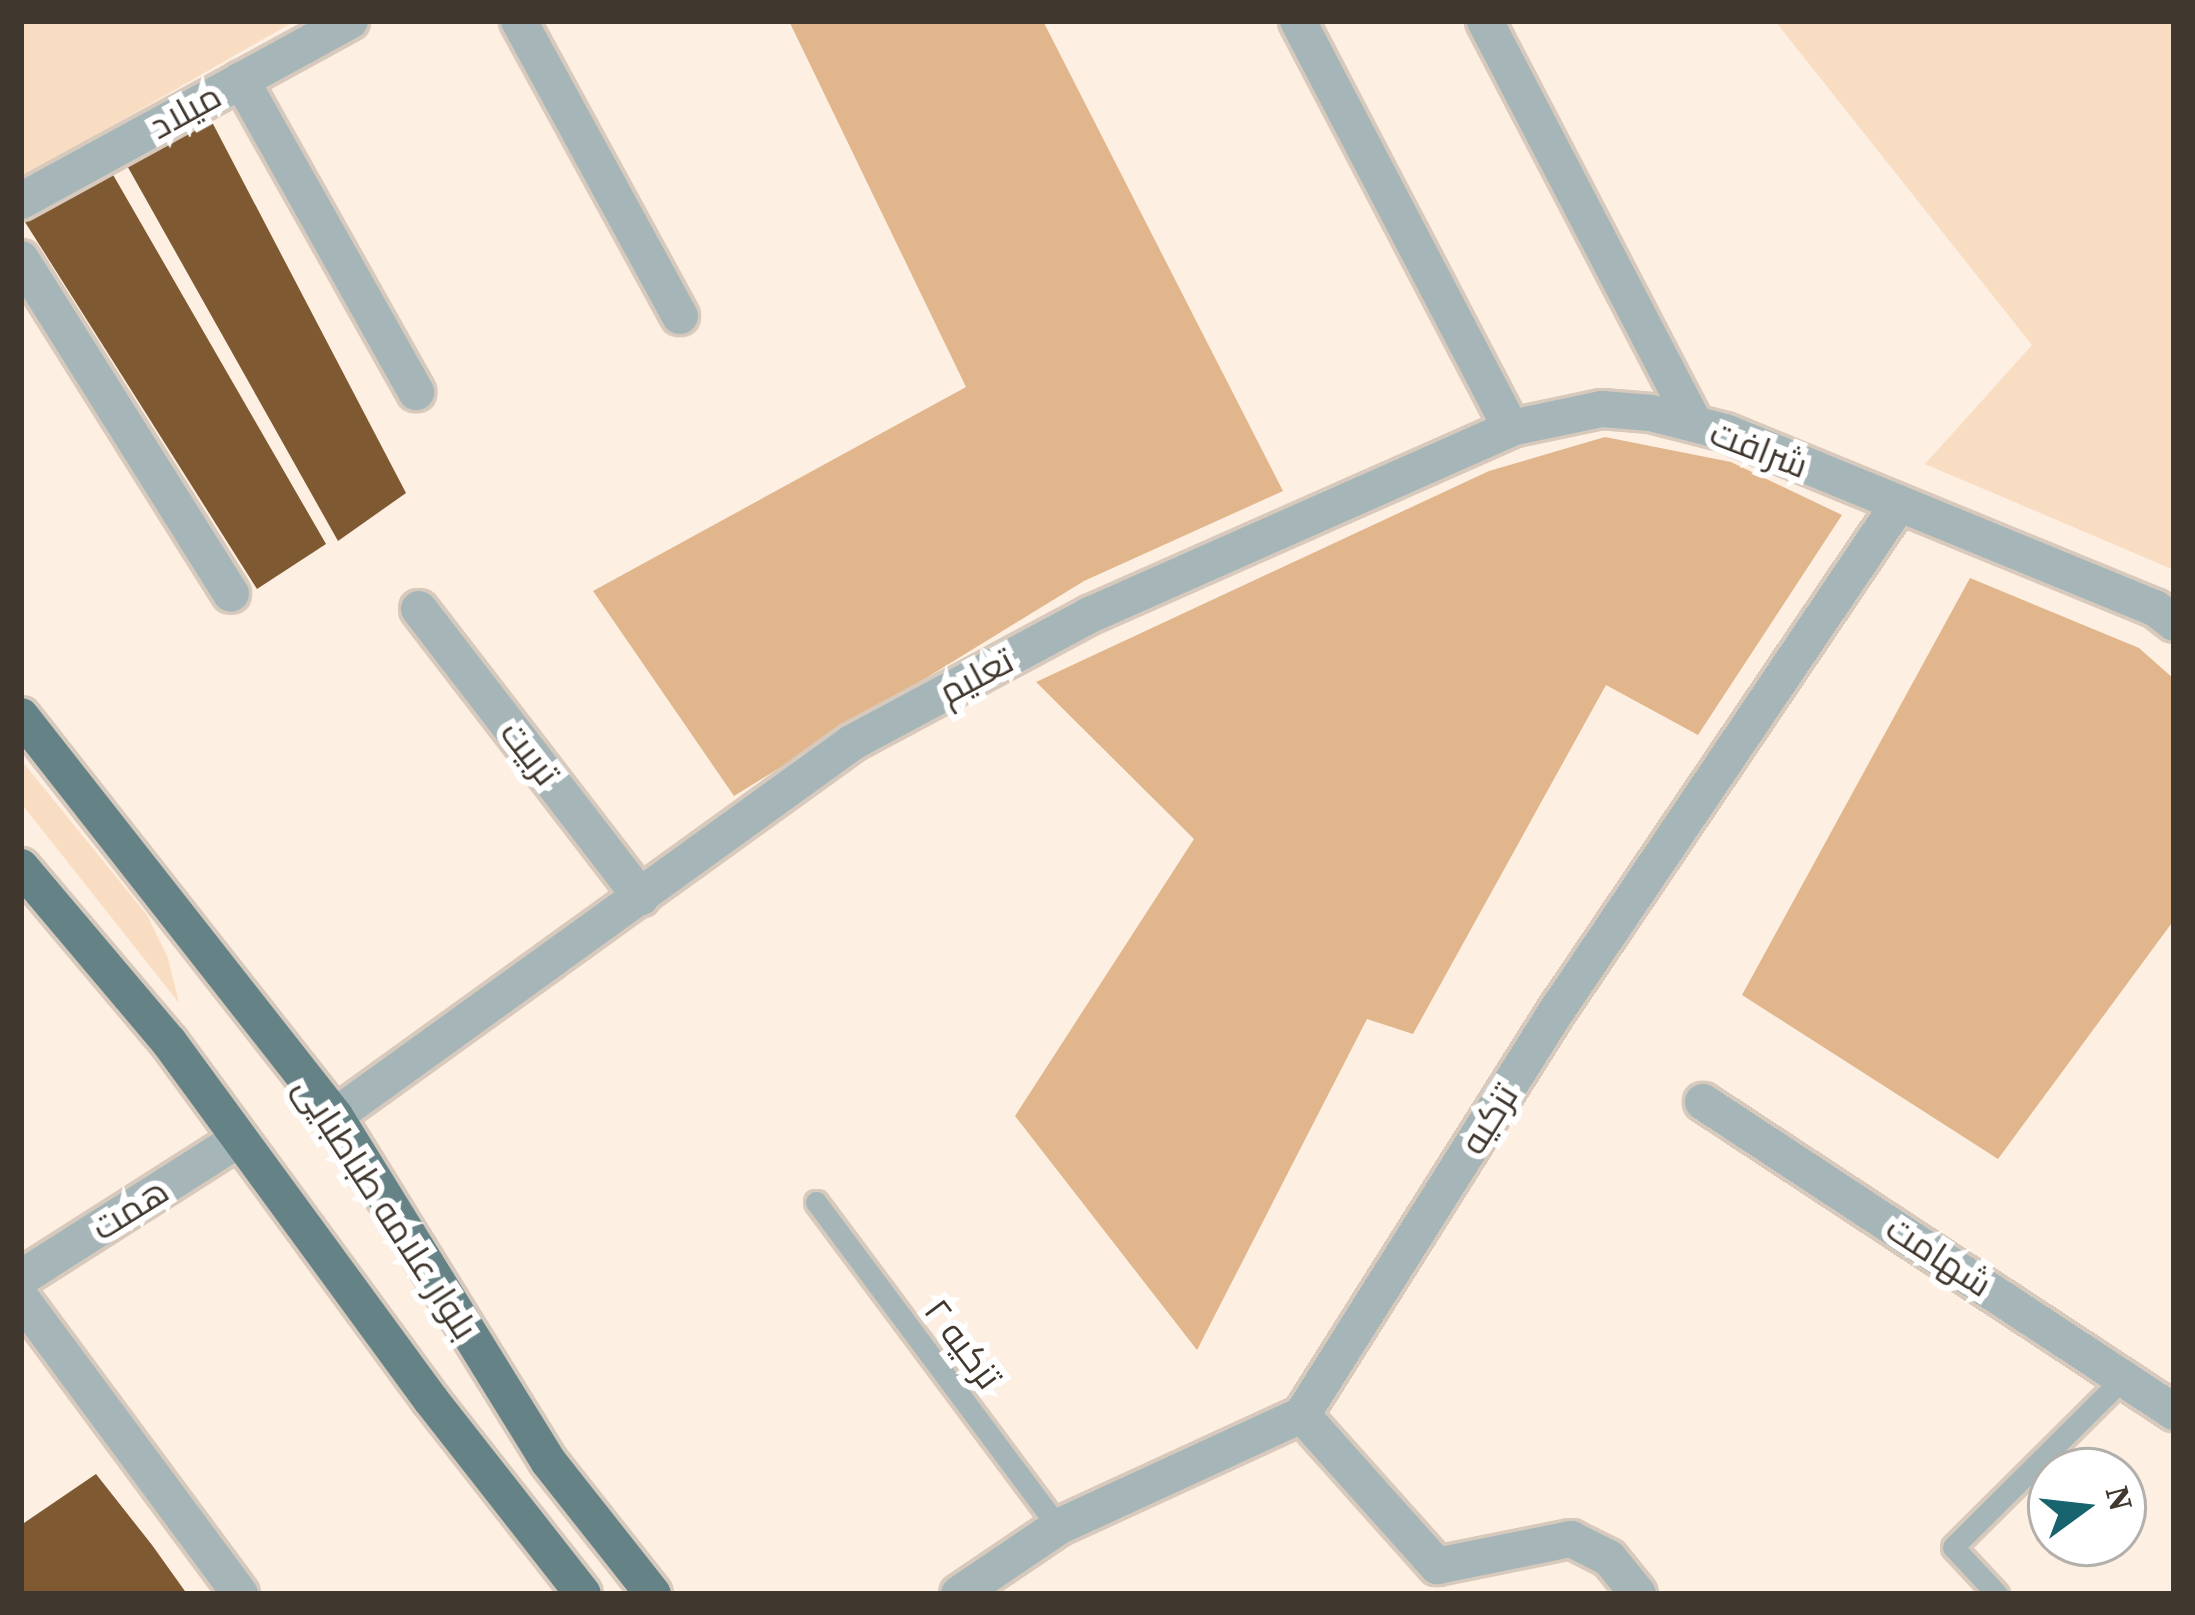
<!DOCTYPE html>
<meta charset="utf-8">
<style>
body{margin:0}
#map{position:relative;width:2195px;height:1615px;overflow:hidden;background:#fdefe1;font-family:"Source Serif 4",Cairo,serif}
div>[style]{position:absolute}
.green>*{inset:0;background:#f9ddc2}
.forest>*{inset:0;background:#e1b68c}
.building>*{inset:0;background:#7f5931}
.roads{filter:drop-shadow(3px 0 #d7cabd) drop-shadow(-3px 0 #d7cabd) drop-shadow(0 3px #d7cabd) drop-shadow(0 -3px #d7cabd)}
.service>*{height:21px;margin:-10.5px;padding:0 10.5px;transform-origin:10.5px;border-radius:10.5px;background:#a5b5b8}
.minor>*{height:36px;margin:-18px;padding:0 18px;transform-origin:18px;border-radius:18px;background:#a5b5b8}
.primary>*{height:36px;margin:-18px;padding:0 18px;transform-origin:18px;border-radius:18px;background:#658387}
span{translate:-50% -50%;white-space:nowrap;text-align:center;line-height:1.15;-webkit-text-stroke:12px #fff;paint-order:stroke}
.street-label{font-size:36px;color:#40372e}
.frame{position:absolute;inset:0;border:24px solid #40372e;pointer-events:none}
.north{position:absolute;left:2027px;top:1447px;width:120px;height:120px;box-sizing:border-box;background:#fff;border:3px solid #b3afab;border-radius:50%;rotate:75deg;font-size:33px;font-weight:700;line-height:48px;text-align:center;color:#40372e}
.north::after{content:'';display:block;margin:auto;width:42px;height:54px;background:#18646e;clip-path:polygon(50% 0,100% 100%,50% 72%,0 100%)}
</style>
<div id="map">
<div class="green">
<i style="clip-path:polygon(21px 21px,295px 21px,21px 178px)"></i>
<i style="clip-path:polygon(1775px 21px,2174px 21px,2174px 570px,1925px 464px,2032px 345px)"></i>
<i style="clip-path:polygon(21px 760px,147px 915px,168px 958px,179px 1003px,21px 803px)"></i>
</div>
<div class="forest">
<i style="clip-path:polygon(789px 21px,1043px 21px,1283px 491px,1084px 581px,734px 796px,593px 591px,966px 387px)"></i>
<i style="clip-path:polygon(1605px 437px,1731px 462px,1842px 515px,1698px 735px,1606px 685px,1413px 1034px,1367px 1019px,1197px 1350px,1015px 1116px,1194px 839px,1036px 682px,1489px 471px)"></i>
<i style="clip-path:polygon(1970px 578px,2139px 648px,2174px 679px,2174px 920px,1998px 1159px,1742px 995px)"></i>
</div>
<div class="building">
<i style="clip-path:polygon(212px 122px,406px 493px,338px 541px,125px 162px)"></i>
<i style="clip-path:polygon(112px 173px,326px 544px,257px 589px,25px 222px)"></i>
<i style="clip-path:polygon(96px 1474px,152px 1545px,187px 1594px,21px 1594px,21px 1525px)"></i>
</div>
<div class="roads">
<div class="service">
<i style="left:816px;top:1202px;width:405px;rotate:53.3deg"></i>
<i style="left:1997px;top:1594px;width:64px;rotate:-133.1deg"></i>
<i style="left:1953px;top:1547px;width:241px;rotate:-44.8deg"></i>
</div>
<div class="minor">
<i style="left:519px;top:21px;width:336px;rotate:61.4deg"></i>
<i style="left:1298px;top:21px;width:459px;rotate:62.4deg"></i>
<i style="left:1485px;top:21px;width:454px;rotate:62.5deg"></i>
<i style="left:241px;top:80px;width:358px;rotate:60.7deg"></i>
<i style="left:21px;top:201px;width:375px;rotate:-28.7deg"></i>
<i style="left:21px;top:259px;width:395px;rotate:57.9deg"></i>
<i style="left:419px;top:609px;width:364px;rotate:52.4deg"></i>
<i style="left:1703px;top:1102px;width:564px;rotate:33.35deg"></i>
<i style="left:335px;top:1116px;width:639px;rotate:-35.83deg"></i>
<i style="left:853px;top:742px;width:269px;rotate:-28.2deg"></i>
<i style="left:1090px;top:615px;width:461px;rotate:-23.9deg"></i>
<i style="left:1511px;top:428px;width:93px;rotate:-11.8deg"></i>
<i style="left:1602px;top:409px;width:49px;rotate:4.7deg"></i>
<i style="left:1651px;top:413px;width:76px;rotate:14.4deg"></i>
<i style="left:1725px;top:432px;width:465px;rotate:22.3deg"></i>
<i style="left:2155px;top:608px;width:24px;rotate:38deg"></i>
<i style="left:21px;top:1278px;width:257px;rotate:-32.5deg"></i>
<i style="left:21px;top:1298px;width:368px;rotate:53.5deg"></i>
<i style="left:1302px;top:1415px;width:203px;rotate:48.2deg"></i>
<i style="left:1437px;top:1566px;width:137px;rotate:-11.4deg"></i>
<i style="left:1571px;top:1539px;width:42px;rotate:26.6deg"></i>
<i style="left:1609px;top:1558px;width:46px;rotate:51.1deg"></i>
<i style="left:959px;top:1594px;width:120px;rotate:-34.1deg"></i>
<i style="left:1058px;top:1527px;width:268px;rotate:-24.7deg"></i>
<i style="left:1302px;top:1415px;width:484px;rotate:-57.8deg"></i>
<i style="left:1560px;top:1006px;width:604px;rotate:-55.99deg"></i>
</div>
<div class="primary">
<i style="left:21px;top:716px;width:509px;rotate:51.87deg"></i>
<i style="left:335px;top:1116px;width:405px;rotate:58.3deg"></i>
<i style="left:548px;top:1461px;width:169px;rotate:51.7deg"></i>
<i style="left:21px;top:867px;width:229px;rotate:49.8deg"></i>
<i style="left:169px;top:1042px;width:444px;rotate:53.8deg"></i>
<i style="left:431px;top:1400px;width:246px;rotate:51.9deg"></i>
</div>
</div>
<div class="street-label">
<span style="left:185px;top:111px;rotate:-29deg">میلاد</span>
<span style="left:1759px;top:449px;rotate:21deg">شرافت</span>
<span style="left:976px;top:676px;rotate:-28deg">تعلیم</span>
<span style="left:530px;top:753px;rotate:52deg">تربیت</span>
<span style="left:1489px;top:1119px;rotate:-58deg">تزکیه</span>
<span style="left:386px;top:1208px;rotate:57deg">بلوار علامه طباطبایی</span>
<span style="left:130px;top:1209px;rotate:-32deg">همت</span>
<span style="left:1939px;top:1256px;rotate:33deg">شهامت</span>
<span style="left:963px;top:1344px;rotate:53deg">تزکیه ۲</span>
</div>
<div class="frame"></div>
<div class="north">N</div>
</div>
